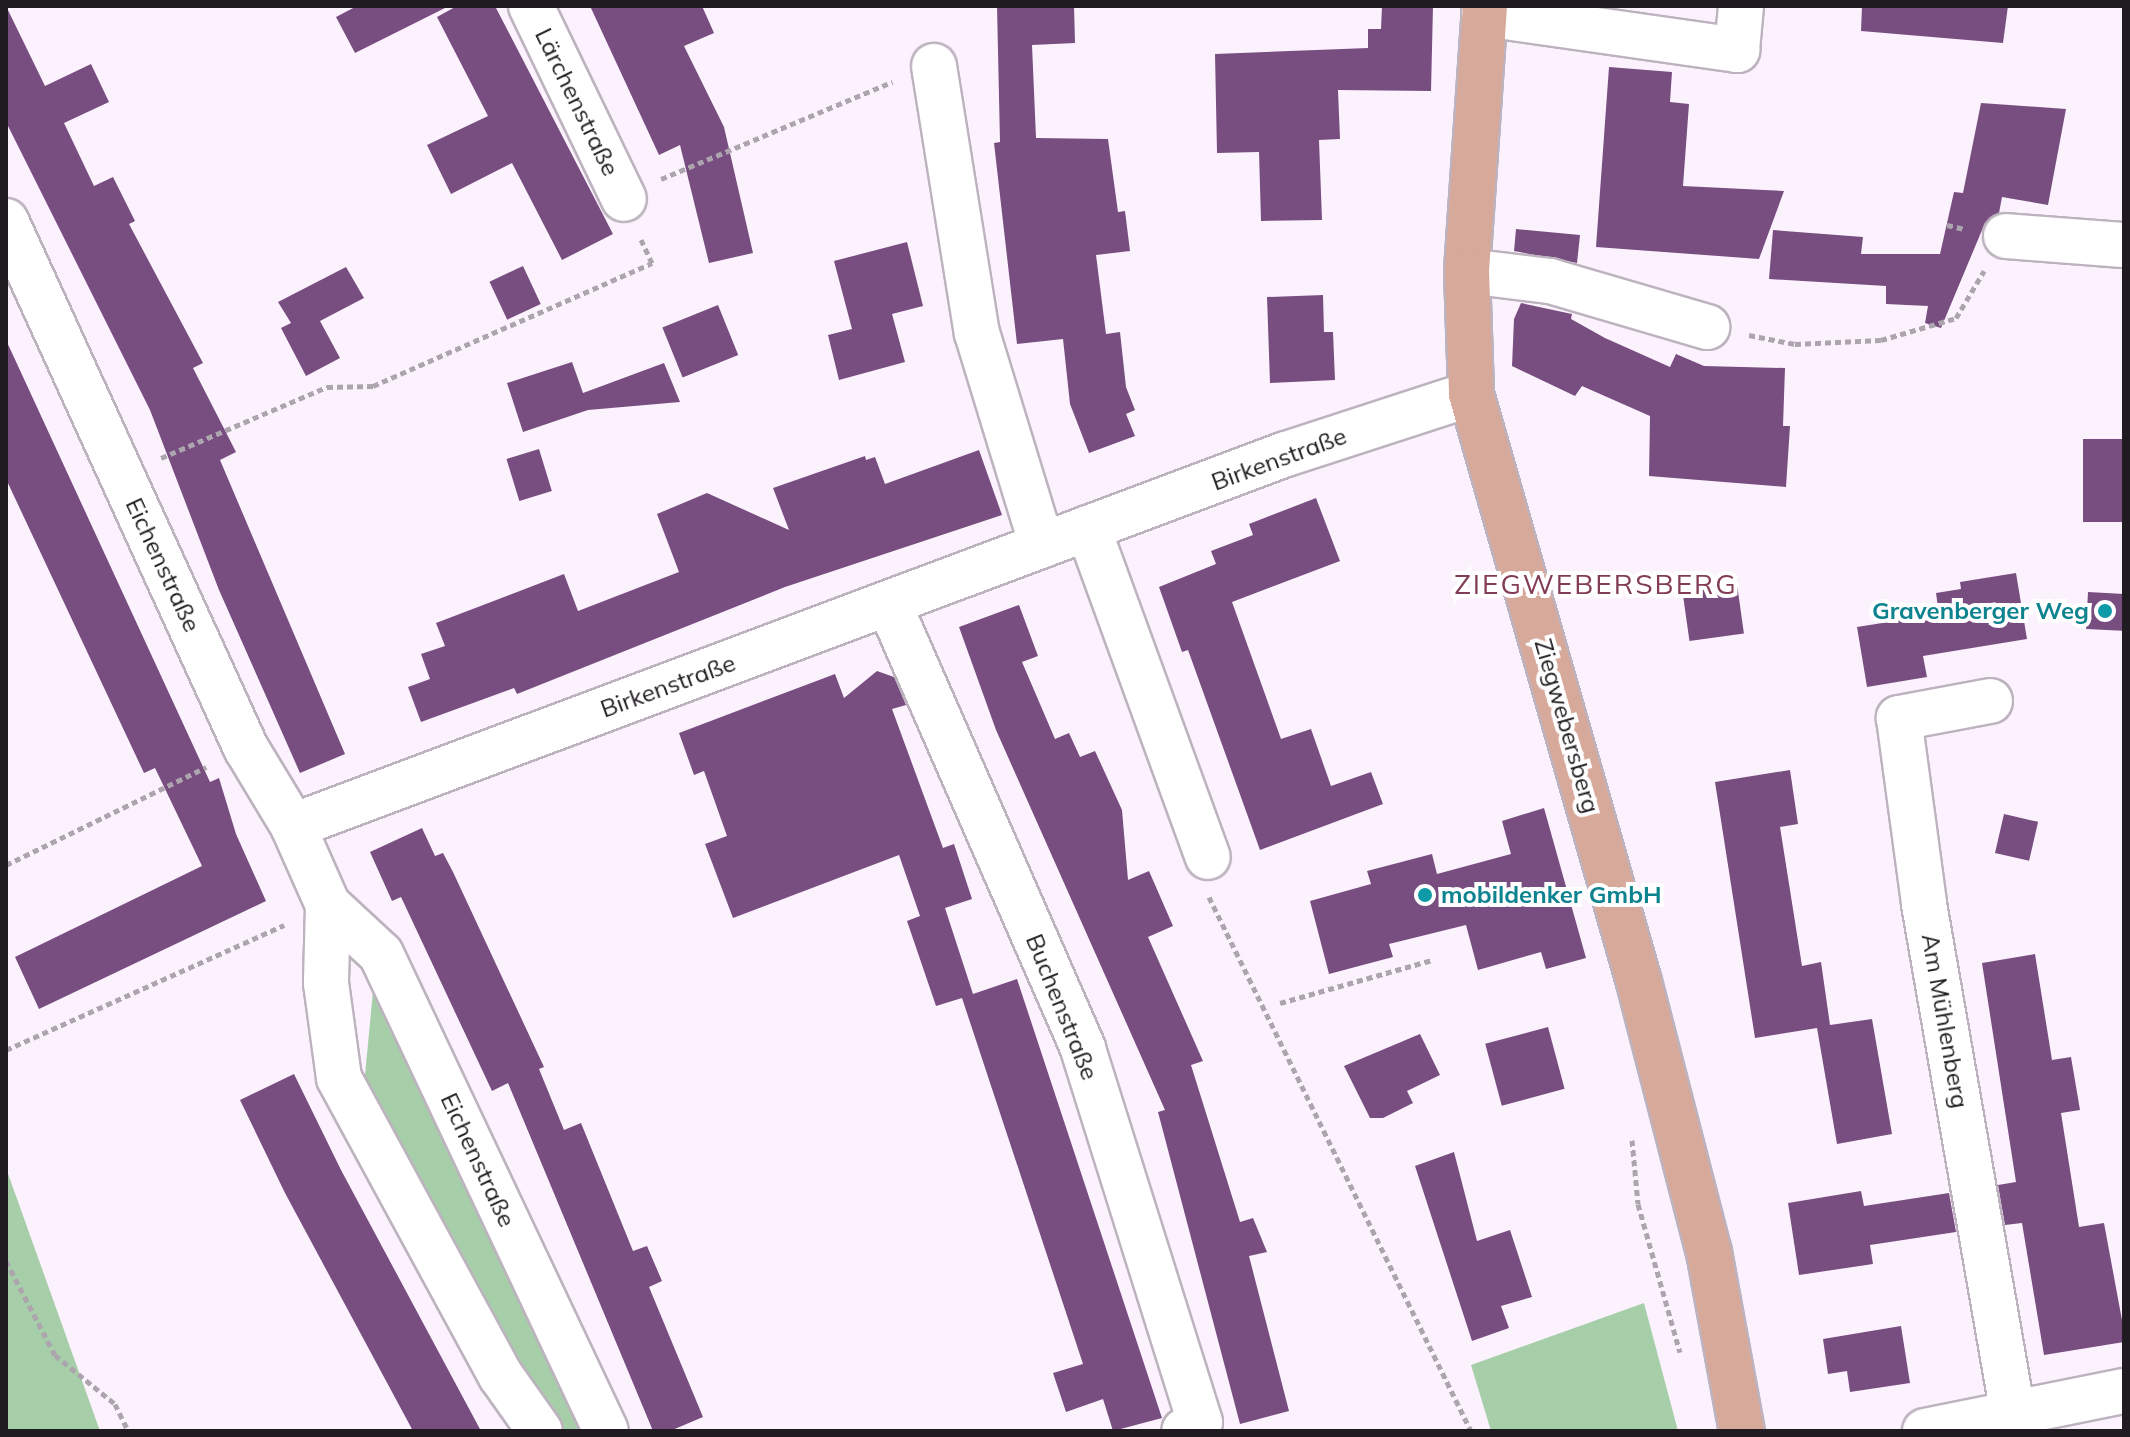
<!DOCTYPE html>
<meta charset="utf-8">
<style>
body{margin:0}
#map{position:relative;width:2130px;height:1437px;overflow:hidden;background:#fcf2fe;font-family:Mulish,sans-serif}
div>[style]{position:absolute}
.green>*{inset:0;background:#a6cea8}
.building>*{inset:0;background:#784e81;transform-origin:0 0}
.path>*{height:5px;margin-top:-2.5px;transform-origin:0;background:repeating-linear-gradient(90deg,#ada5ae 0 6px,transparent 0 10px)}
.roads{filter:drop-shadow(2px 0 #bdb3bf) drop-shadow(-2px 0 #bdb3bf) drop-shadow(0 2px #bdb3bf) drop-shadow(0 -2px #bdb3bf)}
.minor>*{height:44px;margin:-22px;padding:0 22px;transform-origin:22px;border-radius:22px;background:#fff}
.major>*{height:44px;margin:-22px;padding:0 22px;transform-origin:22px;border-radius:22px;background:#d7a99b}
.dots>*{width:22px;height:22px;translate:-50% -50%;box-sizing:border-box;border:4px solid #fff;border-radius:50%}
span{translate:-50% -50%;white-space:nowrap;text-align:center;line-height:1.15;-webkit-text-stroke:8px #fff;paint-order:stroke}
.street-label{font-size:24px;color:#1f1b20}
.culture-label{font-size:24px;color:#0d838f;font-weight:700}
.right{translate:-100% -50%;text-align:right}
.left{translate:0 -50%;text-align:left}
.quarter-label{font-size:28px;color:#823c56;letter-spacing:2px}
.frame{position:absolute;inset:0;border:8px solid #1f1b20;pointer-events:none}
</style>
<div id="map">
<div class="green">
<i style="clip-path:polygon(375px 970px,592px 1431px,558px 1431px,471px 1294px,364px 1086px)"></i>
<i style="clip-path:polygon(6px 1168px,100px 1431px,6px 1431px)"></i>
<i style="clip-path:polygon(1644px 1303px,1678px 1431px,1491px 1431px,1471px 1365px)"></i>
</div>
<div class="building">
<i style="clip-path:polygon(6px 6px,45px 86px,91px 64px,109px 102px,64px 123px,94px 186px,113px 177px,135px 221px,129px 224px,203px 363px,193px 368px,236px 452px,220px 460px,345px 754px,300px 773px,219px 590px,150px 410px,6px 122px)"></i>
<i style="clip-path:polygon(357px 6px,449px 6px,355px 53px,336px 17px)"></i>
<i style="clip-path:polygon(457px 6px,495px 6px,613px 234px,562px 260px,512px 163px,451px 194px,427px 145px,488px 116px,437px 17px)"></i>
<i style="clip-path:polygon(590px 6px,702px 6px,714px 33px,684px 46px,724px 127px,753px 253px,709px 263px,680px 145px,659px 155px)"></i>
<i style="clip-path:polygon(997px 6px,1074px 6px,1075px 43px,1032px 45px,1036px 138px,1108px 139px,1118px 212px,1125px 211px,1130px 251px,1096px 255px,1106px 334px,1120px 332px,1126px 387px,1135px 410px,1126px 414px,1135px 436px,1089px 453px,1070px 404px,1063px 339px,1017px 344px,994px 143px,1000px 142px)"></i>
<i style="clip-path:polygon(1382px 6px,1433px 6px,1431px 91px,1338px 90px,1340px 139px,1319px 140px,1322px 220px,1261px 221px,1259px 152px,1217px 153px,1215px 54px,1368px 48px,1368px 29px,1381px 29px)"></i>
<i style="clip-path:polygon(1862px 6px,2008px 6px,2003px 43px,1861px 31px)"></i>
<i style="clip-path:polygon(1609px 67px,1672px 72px,1670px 102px,1689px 104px,1683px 186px,1784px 191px,1759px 259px,1596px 247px)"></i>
<i style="clip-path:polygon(1981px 103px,2066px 109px,2048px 205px,2002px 197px,1999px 213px,1985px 223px,1941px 328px,1925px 323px,1928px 306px,1886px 304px,1886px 286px,1769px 279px,1773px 230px,1863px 237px,1861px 254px,1940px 254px,1954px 192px,1963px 193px)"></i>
<i style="clip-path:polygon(1516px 229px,1580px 235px,1577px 263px,1514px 251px)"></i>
<i style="clip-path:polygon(907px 242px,923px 306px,892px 314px,905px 362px,839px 380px,828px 335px,852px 329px,834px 261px)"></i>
<i style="left:523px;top:266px;width:42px;height:37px;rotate:65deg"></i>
<i style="clip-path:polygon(346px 267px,364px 298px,320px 321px,340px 358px,306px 376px,281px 328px,291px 323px,278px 302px)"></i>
<i style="clip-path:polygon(1323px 295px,1324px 332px,1333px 332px,1335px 380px,1270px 383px,1267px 297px)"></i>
<i style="clip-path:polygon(1521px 303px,1572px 314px,1571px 319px,1605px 338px,1670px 367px,1676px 354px,1704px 366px,1785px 368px,1783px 426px,1790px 426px,1786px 487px,1649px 476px,1650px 416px,1582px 386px,1575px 396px,1512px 366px,1514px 319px)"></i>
<i style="left:718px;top:305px;width:54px;height:60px;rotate:68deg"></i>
<i style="clip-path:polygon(6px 340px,210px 782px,219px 778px,236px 834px,266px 901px,39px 1009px,15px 957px,202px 866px,155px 768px,144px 773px,6px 479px)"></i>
<i style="clip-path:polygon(572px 362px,583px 393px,664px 363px,680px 402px,588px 410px,523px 432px,507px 383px)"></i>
<i style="left:2124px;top:439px;width:83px;height:41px;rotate:90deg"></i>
<i style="left:539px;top:449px;width:44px;height:34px;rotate:73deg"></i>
<i style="clip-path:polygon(979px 450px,1002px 515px,785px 587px,517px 694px,514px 688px,421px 722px,408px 687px,430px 679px,421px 654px,445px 646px,436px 623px,564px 574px,578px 611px,679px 572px,657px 514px,707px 493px,789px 530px,773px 488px,865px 456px,866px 460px,875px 457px,885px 484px)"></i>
<i style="clip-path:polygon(1316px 498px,1340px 561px,1232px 602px,1281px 739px,1311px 729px,1331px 786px,1371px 772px,1383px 804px,1260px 850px,1188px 650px,1182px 652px,1159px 587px,1216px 564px,1211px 551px,1253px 535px,1249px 524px)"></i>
<i style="clip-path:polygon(2016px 573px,2027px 639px,1923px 656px,1927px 677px,1867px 687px,1857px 627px,1939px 614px,1936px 593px,1961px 589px,1960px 582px)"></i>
<i style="left:1736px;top:577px;width:57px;height:55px;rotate:82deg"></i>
<i style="left:2088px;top:592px;width:36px;height:37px;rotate:3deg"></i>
<i style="clip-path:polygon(1019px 605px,1038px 656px,1022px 662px,1055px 739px,1069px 733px,1080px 757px,1095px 751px,1122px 810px,1128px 880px,1149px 871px,1173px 926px,1148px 937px,1203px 1061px,1191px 1065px,1240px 1222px,1253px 1218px,1267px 1252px,1249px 1256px,1289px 1411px,1240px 1424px,1158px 1112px,1165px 1110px,996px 730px,959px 627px)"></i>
<i style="clip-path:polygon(877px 671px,894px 677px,906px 705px,892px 709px,943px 848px,954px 844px,972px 899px,945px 908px,973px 994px,1017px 979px,1162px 1418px,1113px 1431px,1103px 1399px,1066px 1412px,1053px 1373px,1083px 1364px,962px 998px,936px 1006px,907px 921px,920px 916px,899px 855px,733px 918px,705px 844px,727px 836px,704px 771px,694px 775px,679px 733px,835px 674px,844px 698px)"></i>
<i style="clip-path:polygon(1790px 770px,1798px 824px,1780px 827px,1802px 966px,1821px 962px,1830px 1025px,1872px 1019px,1892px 1134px,1837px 1144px,1817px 1028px,1755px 1038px,1715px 782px)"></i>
<i style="clip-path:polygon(1544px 808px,1586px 958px,1546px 969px,1541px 952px,1478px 970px,1466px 925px,1389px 944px,1393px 957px,1329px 974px,1310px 901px,1371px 884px,1367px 871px,1432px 854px,1437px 874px,1511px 854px,1502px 821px)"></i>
<i style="left:2004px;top:814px;width:35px;height:40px;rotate:13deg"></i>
<i style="clip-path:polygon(422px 828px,435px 856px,443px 853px,453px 872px,544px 1067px,539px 1069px,564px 1130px,581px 1123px,633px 1251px,647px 1246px,662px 1281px,649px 1287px,703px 1417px,670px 1431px,653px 1431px,508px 1083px,492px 1091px,401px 897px,392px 901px,370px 852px)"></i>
<i style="clip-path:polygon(2035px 954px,2052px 1060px,2071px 1057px,2080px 1110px,2061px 1113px,2079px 1227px,2104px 1223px,2124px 1331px,2124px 1342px,2044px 1355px,2022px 1223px,2005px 1225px,1998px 1185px,2016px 1182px,1982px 963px)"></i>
<i style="left:1548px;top:1027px;width:64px;height:65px;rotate:75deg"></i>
<i style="clip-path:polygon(1420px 1034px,1440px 1075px,1407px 1091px,1413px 1103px,1383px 1118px,1370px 1118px,1344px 1066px)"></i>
<i style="clip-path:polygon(294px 1074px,341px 1170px,481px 1431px,413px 1431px,285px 1193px,240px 1100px)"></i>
<i style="clip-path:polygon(1454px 1152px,1477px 1241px,1510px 1230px,1532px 1297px,1501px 1306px,1509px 1328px,1472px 1341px,1415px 1166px)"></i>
<i style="clip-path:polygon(1861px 1191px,1864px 1206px,1949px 1193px,1956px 1232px,1870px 1245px,1873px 1264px,1799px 1275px,1788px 1203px)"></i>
<i style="clip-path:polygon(1901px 1326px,1910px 1383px,1850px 1392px,1847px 1371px,1828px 1374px,1823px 1339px)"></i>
</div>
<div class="path">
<i style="left:661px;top:179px;width:251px;rotate:-22.8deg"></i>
<i style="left:1947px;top:225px;width:18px;rotate:13deg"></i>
<i style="left:1749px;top:335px;width:47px;rotate:11.1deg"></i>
<i style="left:1795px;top:344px;width:86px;rotate:-2.7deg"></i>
<i style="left:1881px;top:340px;width:78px;rotate:-16.3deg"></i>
<i style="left:1956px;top:318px;width:55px;rotate:-59.2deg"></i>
<i style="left:161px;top:458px;width:181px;rotate:-23.2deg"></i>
<i style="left:327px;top:387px;width:46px;rotate:-1.2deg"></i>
<i style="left:373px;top:386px;width:305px;rotate:-23.8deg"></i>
<i style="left:652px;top:263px;width:26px;rotate:-115deg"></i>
<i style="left:6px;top:865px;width:223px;rotate:-26.1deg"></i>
<i style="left:1209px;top:897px;width:595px;rotate:63.87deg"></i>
<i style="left:1280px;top:1003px;width:158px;rotate:-15.8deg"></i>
<i style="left:6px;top:1050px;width:305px;rotate:-24.2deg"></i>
<i style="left:1632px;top:1140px;width:64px;rotate:84.6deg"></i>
<i style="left:1638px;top:1204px;width:154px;rotate:74.2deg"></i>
<i style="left:6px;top:1261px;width:106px;rotate:62.5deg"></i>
<i style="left:55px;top:1355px;width:77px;rotate:39.2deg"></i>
<i style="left:115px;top:1404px;width:30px;rotate:64deg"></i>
</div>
<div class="roads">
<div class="minor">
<i style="left:531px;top:6px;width:214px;rotate:64.3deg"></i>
<i style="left:1484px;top:14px;width:256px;rotate:8.1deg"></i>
<i style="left:1737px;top:50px;width:44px;rotate:-84.8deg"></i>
<i style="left:934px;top:66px;width:270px;rotate:80.9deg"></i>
<i style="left:977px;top:333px;width:222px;rotate:73deg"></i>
<i style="left:6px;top:221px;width:579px;rotate:65.52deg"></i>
<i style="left:246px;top:748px;width:91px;rotate:58.9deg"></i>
<i style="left:293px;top:826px;width:86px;rotate:66.1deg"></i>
<i style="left:328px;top:905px;width:78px;rotate:91.5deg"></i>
<i style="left:326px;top:983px;width:96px;rotate:82.2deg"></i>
<i style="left:339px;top:1078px;width:339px;rotate:61.5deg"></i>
<i style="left:501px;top:1376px;width:67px;rotate:54.7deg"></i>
<i style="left:2006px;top:236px;width:118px;rotate:4.4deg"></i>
<i style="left:1467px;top:271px;width:84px;rotate:6.9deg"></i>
<i style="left:1550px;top:281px;width:164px;rotate:16.3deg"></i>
<i style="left:1088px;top:528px;width:350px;rotate:70deg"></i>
<i style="left:889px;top:604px;width:485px;rotate:66.4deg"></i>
<i style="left:1083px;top:1049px;width:391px;rotate:72.6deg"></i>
<i style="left:1200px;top:1422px;width:18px;rotate:151deg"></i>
<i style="left:1990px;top:701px;width:93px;rotate:169.4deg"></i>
<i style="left:1899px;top:718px;width:188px;rotate:82.3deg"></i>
<i style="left:1924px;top:904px;width:535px;rotate:80.1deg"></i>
<i style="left:293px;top:826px;width:1060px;rotate:-20.54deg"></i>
<i style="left:1286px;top:454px;width:194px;rotate:-18deg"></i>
<i style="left:328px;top:905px;width:72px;rotate:42.8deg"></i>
<i style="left:381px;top:954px;width:527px;rotate:64.75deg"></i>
<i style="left:1925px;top:1431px;width:203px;rotate:-11.4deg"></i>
</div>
<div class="major">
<i style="left:1485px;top:6px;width:266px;rotate:93.9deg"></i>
<i style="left:1467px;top:271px;width:123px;rotate:88.1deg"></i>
<i style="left:1471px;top:394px;width:612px;rotate:74.05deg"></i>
<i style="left:1639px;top:982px;width:279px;rotate:75.5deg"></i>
<i style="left:1709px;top:1252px;width:182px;rotate:79.6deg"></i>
</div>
</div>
<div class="dots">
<i style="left:2105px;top:611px;background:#0f9aa8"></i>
<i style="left:1425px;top:895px;background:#0f9aa8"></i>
</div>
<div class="street-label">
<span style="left:577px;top:102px;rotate:64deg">Lärchenstraße</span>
<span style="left:1279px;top:459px;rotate:-20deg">Birkenstraße</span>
<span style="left:163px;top:565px;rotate:65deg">Eichenstraße</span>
<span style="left:668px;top:686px;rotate:-20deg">Birkenstraße</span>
<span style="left:1567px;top:726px;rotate:74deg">Ziegwebersberg</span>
<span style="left:1062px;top:1007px;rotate:68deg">Buchenstraße</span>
<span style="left:1945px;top:1021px;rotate:80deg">Am Mühlenberg</span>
<span style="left:478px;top:1160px;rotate:65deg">Eichenstraße</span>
</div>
<div class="culture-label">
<span class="right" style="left:2089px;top:611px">Gravenberger Weg</span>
<span class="left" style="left:1441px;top:895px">mobildenker GmbH</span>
</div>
<div class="quarter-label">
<span style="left:1596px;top:584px">ZIEGWEBERSBERG</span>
</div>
<div class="frame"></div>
</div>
